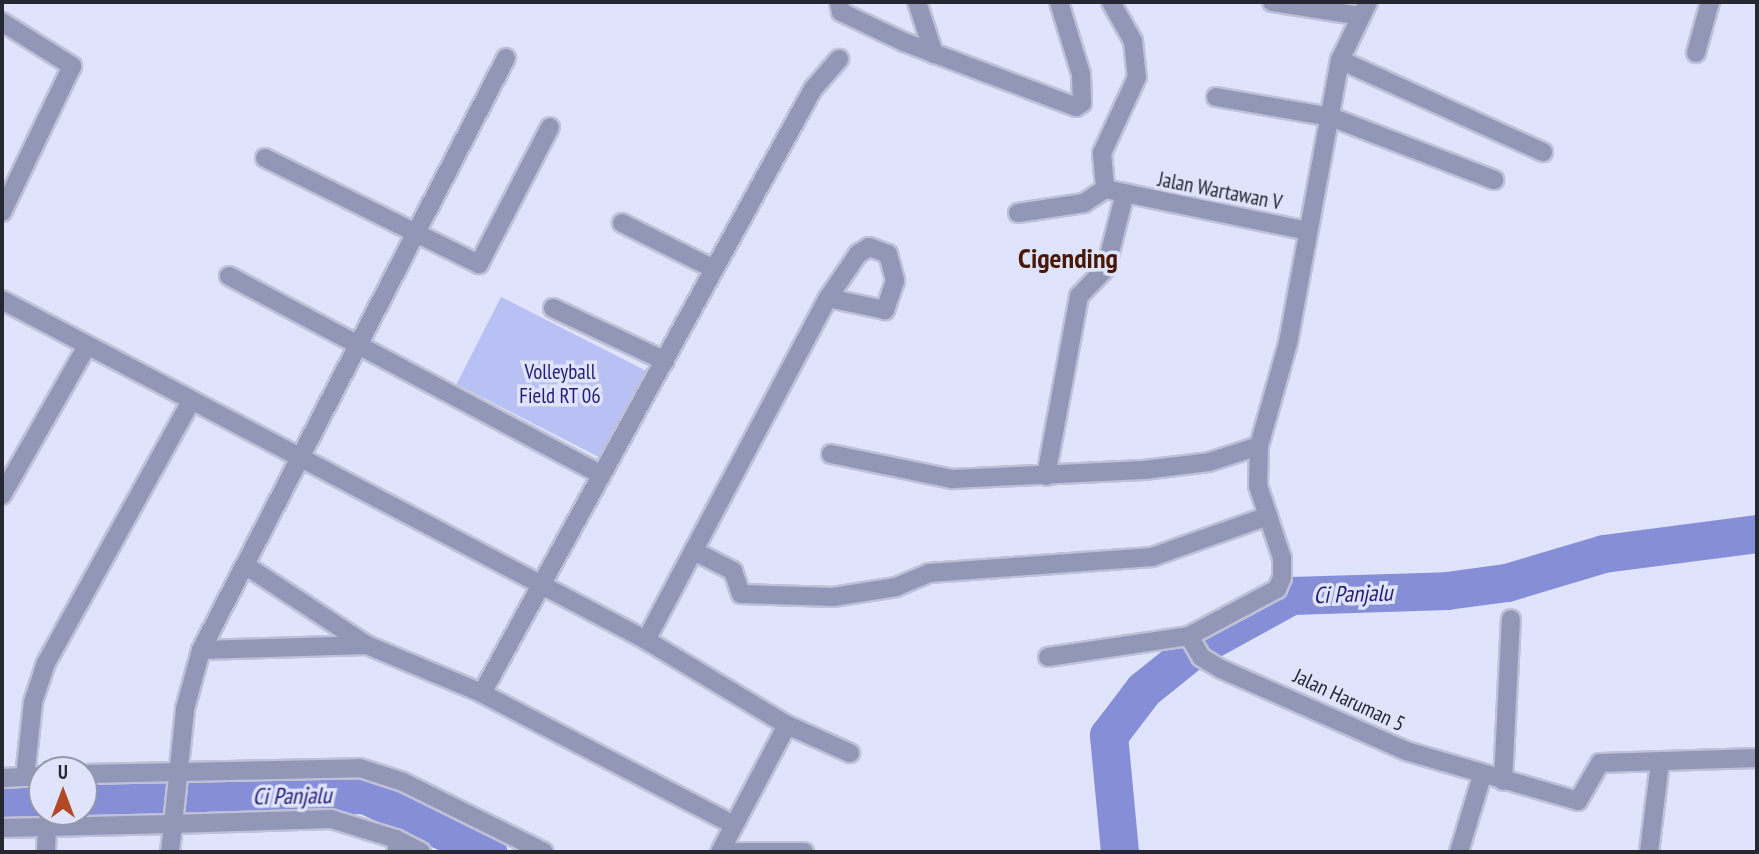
<!DOCTYPE html>
<style>
body{margin:0}
#map{position:relative;width:1759px;height:854px;overflow:hidden;background:#dfe3fb;font-family:"PT Sans Narrow",sans-serif}
div>[style]{position:absolute}
.green>*{inset:0;background:#b9c0f4;transform-origin:0 0}
.river>*{height:38px;margin:-19px;padding:0 19px;transform-origin:19px;border-radius:19px;background:#868ed8}
.roads{filter:drop-shadow(2px 0 #bec1d7) drop-shadow(-2px 0 #bec1d7) drop-shadow(0 2px #bec1d7) drop-shadow(0 -2px #bec1d7)}
.street>*{height:18px;margin:-9px;padding:0 9px;transform-origin:9px;border-radius:9px;background:#9297b8}
span{translate:-50% -50%;white-space:nowrap;text-align:center;line-height:1.15;-webkit-text-stroke:7px #dfe3fb;paint-order:stroke}
.street-label{font-size:21px;color:#262831}
.park-label{font-size:21px;color:#251e73}
.water-label{font-size:23px;color:#241c71;font-style:italic}
.district-label{font-size:28px;color:#481706;font-weight:700}
.frame{position:absolute;inset:0;border:4px solid #262831;pointer-events:none}
.north{position:absolute;left:28px;top:756px;width:70px;height:70px;box-sizing:border-box;background:#dfe3fb;border:2px solid #9598aa;border-radius:50%;rotate:0deg;font-size:19px;font-weight:700;line-height:28px;text-align:center;color:#262831}
.north::after{content:'';display:block;margin:auto;width:24px;height:32px;background:#b14926;clip-path:polygon(50% 0,100% 100%,50% 72%,0 100%)}
</style>
<div id="map">
<div class="green">
<i style="left:501px;top:297px;width:167px;height:98px;rotate:27deg"></i>
</div>
<div class="river">
<i style="left:84px;top:801px;width:281px;rotate:-1.2deg"></i>
<i style="left:365px;top:795px;width:136px;rotate:24.9deg"></i>
<i style="left:2px;top:806px;width:40px;rotate:-4.3deg"></i>
<i style="left:1120px;top:852px;width:117px;rotate:-95.4deg"></i>
<i style="left:1109px;top:736px;width:58px;rotate:-52.7deg"></i>
<i style="left:1144px;top:690px;width:65px;rotate:-38.8deg"></i>
<i style="left:1195px;top:649px;width:111px;rotate:-28.7deg"></i>
<i style="left:1292px;top:596px;width:155px;rotate:-1.8deg"></i>
<i style="left:1447px;top:591px;width:61px;rotate:-7.6deg"></i>
<i style="left:1507px;top:583px;width:101px;rotate:-16.6deg"></i>
<i style="left:1604px;top:554px;width:154px;rotate:-7.4deg"></i>
</div>
<div class="roads">
<div class="street">
<i style="left:839px;top:2px;width:10px;rotate:79deg"></i>
<i style="left:841px;top:12px;width:70px;rotate:25.5deg"></i>
<i style="left:904px;top:42px;width:184px;rotate:20.7deg"></i>
<i style="left:1076px;top:107px;width:7px;rotate:-34deg"></i>
<i style="left:1082px;top:103px;width:29px;rotate:-92deg"></i>
<i style="left:1081px;top:74px;width:75px;rotate:-107deg"></i>
<i style="left:917px;top:2px;width:55px;rotate:71.9deg"></i>
<i style="left:1111px;top:2px;width:45px;rotate:60.6deg"></i>
<i style="left:1133px;top:41px;width:36px;rotate:84deg"></i>
<i style="left:1137px;top:77px;width:84px;rotate:114.7deg"></i>
<i style="left:1102px;top:153px;width:36px;rotate:85deg"></i>
<i style="left:1105px;top:189px;width:207px;rotate:11.7deg"></i>
<i style="left:1272px;top:2px;width:90px;rotate:8.9deg"></i>
<i style="left:2px;top:22px;width:83px;rotate:32.2deg"></i>
<i style="left:72px;top:66px;width:162px;rotate:115.6deg"></i>
<i style="left:1696px;top:53px;width:53px;rotate:-74.6deg"></i>
<i style="left:1340px;top:60px;width:223px;rotate:24.4deg"></i>
<i style="left:1216px;top:97px;width:117px;rotate:9.9deg"></i>
<i style="left:1331px;top:117px;width:175px;rotate:21.1deg"></i>
<i style="left:265px;top:158px;width:239px;rotate:26.4deg"></i>
<i style="left:479px;top:264px;width:154px;rotate:-62.6deg"></i>
<i style="left:1018px;top:213px;width:67px;rotate:-8.6deg"></i>
<i style="left:1084px;top:203px;width:25px;rotate:-34deg"></i>
<i style="left:622px;top:223px;width:101px;rotate:26.6deg"></i>
<i style="left:229px;top:276px;width:422px;rotate:28.1deg"></i>
<i style="left:2px;top:300px;width:728px;rotate:27.83deg"></i>
<i style="left:646px;top:640px;width:165px;rotate:31.1deg"></i>
<i style="left:787px;top:725px;width:144px;rotate:117.8deg"></i>
<i style="left:553px;top:308px;width:124px;rotate:25.3deg"></i>
<i style="left:831px;top:454px;width:124px;rotate:11.7deg"></i>
<i style="left:952px;top:479px;width:192px;rotate:-2.7deg"></i>
<i style="left:1144px;top:470px;width:65px;rotate:-7deg"></i>
<i style="left:1209px;top:462px;width:52px;rotate:-17.7deg"></i>
<i style="left:1046px;top:476px;width:183px;rotate:-79.6deg"></i>
<i style="left:1079px;top:296px;width:39px;rotate:-46deg"></i>
<i style="left:1106px;top:268px;width:73px;rotate:-75.8deg"></i>
<i style="left:2px;top:495px;width:172px;rotate:-60.3deg"></i>
<i style="left:694px;top:551px;width:44px;rotate:27.1deg"></i>
<i style="left:733px;top:571px;width:24px;rotate:71deg"></i>
<i style="left:741px;top:594px;width:92px;rotate:1.9deg"></i>
<i style="left:833px;top:597px;width:64px;rotate:-9deg"></i>
<i style="left:896px;top:587px;width:36px;rotate:-23deg"></i>
<i style="left:929px;top:573px;width:224px;rotate:-4.1deg"></i>
<i style="left:1152px;top:557px;width:123px;rotate:-19.5deg"></i>
<i style="left:245px;top:565px;width:146px;rotate:33.3deg"></i>
<i style="left:367px;top:645px;width:125px;rotate:22.7deg"></i>
<i style="left:1189px;top:636px;width:24px;rotate:60deg"></i>
<i style="left:1201px;top:657px;width:23px;rotate:31deg"></i>
<i style="left:1221px;top:669px;width:202px;rotate:23.9deg"></i>
<i style="left:1406px;top:751px;width:179px;rotate:16.2deg"></i>
<i style="left:1578px;top:801px;width:44px;rotate:-59.9deg"></i>
<i style="left:1600px;top:763px;width:157px;rotate:-1.8deg"></i>
<i style="left:646px;top:640px;width:387px;rotate:-62deg"></i>
<i style="left:828px;top:298px;width:53px;rotate:-55.7deg"></i>
<i style="left:858px;top:254px;width:13px;rotate:-32deg"></i>
<i style="left:869px;top:247px;width:20px;rotate:20deg"></i>
<i style="left:888px;top:254px;width:28px;rotate:75deg"></i>
<i style="left:895px;top:281px;width:31px;rotate:109deg"></i>
<i style="left:885px;top:310px;width:58px;rotate:-168.1deg"></i>
<i style="left:201px;top:650px;width:166px;rotate:-1.7deg"></i>
<i style="left:1048px;top:657px;width:143px;rotate:-8.5deg"></i>
<i style="left:1189px;top:636px;width:100px;rotate:-28.1deg"></i>
<i style="left:1277px;top:589px;width:12px;rotate:-66deg"></i>
<i style="left:1282px;top:578px;width:20px;rotate:-90deg"></i>
<i style="left:1282px;top:558px;width:76px;rotate:-108.4deg"></i>
<i style="left:1258px;top:486px;width:40px;rotate:-88.6deg"></i>
<i style="left:1259px;top:446px;width:107px;rotate:-74.3deg"></i>
<i style="left:1288px;top:343px;width:288px;rotate:-79.6deg"></i>
<i style="left:1340px;top:60px;width:64px;rotate:-64.2deg"></i>
<i style="left:787px;top:725px;width:69px;rotate:24deg"></i>
<i style="left:84px;top:774px;width:276px;rotate:-1.2deg"></i>
<i style="left:360px;top:768px;width:45px;rotate:18deg"></i>
<i style="left:403px;top:782px;width:157px;rotate:26.4deg"></i>
<i style="left:25px;top:777px;width:75px;rotate:-83.9deg"></i>
<i style="left:33px;top:702px;width:41px;rotate:-71.6deg"></i>
<i style="left:46px;top:663px;width:299px;rotate:-61deg"></i>
<i style="left:2px;top:778px;width:40px;rotate:-2.9deg"></i>
<i style="left:1503px;top:781px;width:162px;rotate:-87.2deg"></i>
<i style="left:734px;top:825px;width:284px;rotate:-152.4deg"></i>
<i style="left:482px;top:693px;width:689px;rotate:-61.28deg"></i>
<i style="left:813px;top:89px;width:40px;rotate:-49deg"></i>
<i style="left:2px;top:828px;width:171px;rotate:-1.3deg"></i>
<i style="left:173px;top:824px;width:28px;rotate:96deg"></i>
<i style="left:396px;top:839px;width:28px;rotate:27deg"></i>
<i style="left:46px;top:852px;width:26px;rotate:-88deg"></i>
<i style="left:397px;top:852px;width:13px;rotate:-94deg"></i>
<i style="left:396px;top:839px;width:68px;rotate:-162.9deg"></i>
<i style="left:331px;top:819px;width:158px;rotate:178.2deg"></i>
<i style="left:173px;top:824px;width:116px;rotate:-84deg"></i>
<i style="left:185px;top:709px;width:61px;rotate:-74.8deg"></i>
<i style="left:201px;top:650px;width:666px;rotate:-62.74deg"></i>
<i style="left:735px;top:852px;width:69px"></i>
<i style="left:1459px;top:852px;width:79px;rotate:-73.2deg"></i>
<i style="left:1649px;top:852px;width:91px;rotate:-83deg"></i>
</div>
</div>
<div class="street-label">
<span style="left:1220px;top:191px;rotate:11deg">Jalan Wartawan V</span>
<span style="left:1349px;top:700px;rotate:25deg">Jalan Haruman 5</span>
</div>
<div class="park-label">
<span style="left:560px;top:384px">Volleyball<br>Field RT 06</span>
</div>
<div class="water-label">
<span style="left:1353px;top:594px;rotate:-2deg">Ci Panjalu</span>
<span style="left:292px;top:796px;rotate:-1deg">Ci Panjalu</span>
</div>
<div class="district-label">
<span style="left:1068px;top:258px">Cigending</span>
</div>
<div class="frame"></div>
<div class="north">U</div>
</div>
